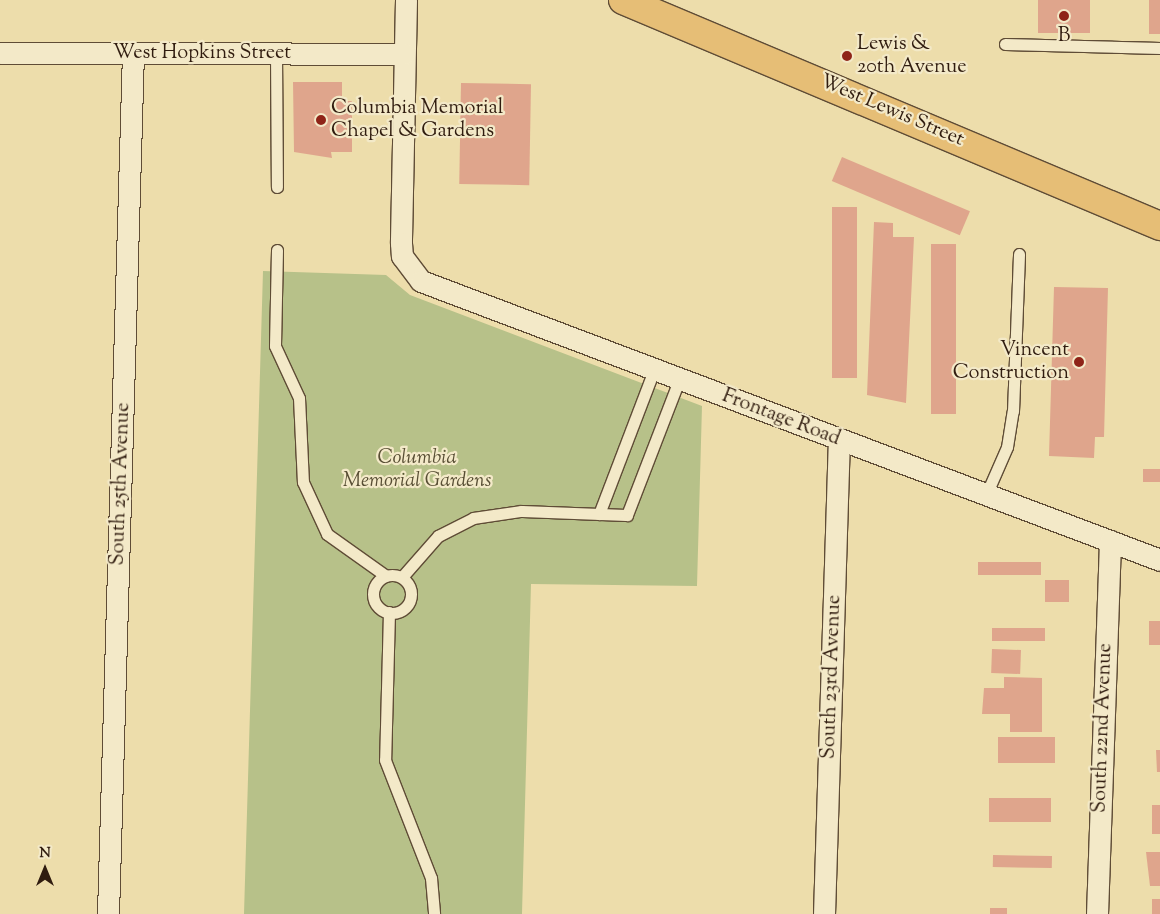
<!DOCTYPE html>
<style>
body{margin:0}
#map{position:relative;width:1160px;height:914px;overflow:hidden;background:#edddab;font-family:"Sorts Mill Goudy",serif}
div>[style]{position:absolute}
.green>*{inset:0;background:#b7c189}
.building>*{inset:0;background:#dfa58c;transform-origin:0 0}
.roads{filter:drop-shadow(1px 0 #5f4c36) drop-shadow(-1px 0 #5f4c36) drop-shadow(0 1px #5f4c36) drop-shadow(0 -1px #5f4c36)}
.service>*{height:11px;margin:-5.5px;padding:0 5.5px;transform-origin:5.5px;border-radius:5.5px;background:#f3e9c8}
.service>.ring{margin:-5.5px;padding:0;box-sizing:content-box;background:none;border:11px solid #f3e9c8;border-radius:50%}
.minor>*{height:21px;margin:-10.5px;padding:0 10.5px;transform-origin:10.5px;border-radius:10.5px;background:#f3e9c8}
.primary>*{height:28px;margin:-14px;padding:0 14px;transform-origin:14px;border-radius:14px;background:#e6be76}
.dots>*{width:14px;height:14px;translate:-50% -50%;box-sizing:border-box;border:2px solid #f3e9c8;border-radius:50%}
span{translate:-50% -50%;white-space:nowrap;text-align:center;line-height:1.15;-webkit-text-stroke:4.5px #f3e9c8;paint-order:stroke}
.poi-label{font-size:20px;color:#301c0f}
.left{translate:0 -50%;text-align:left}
.right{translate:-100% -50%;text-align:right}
.street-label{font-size:20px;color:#301c0f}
.park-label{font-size:20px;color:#584e34;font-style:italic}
.north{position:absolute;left:20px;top:844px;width:50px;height:50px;-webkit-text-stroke:4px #f3e9c8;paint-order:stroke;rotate:0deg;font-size:14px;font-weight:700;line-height:20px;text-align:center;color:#301c0f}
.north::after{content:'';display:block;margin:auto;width:18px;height:22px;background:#301c0f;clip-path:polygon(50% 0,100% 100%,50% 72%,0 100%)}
</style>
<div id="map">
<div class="green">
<i style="clip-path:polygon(263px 271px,386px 275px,410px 295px,702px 406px,697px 586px,531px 584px,522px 914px,244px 914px)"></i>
</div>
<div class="building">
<i style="left:1038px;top:0;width:52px;height:33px"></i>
<i style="left:1149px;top:0;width:11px;height:34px"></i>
<i style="clip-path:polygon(293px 82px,342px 82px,342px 101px,352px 101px,352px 152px,331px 152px,332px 158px,294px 152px)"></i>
<i style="left:461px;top:83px;width:70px;height:101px;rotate:1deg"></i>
<i style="left:842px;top:157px;width:139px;height:26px;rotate:23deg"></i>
<i style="left:832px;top:207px;width:25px;height:171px"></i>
<i style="clip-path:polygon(874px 222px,893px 223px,893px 237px,914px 237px,906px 403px,867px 395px)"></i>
<i style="left:931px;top:244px;width:25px;height:170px"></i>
<i style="clip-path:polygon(1054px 287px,1108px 288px,1104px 437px,1095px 437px,1094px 458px,1049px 456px)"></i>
<i style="left:1143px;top:469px;width:17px;height:13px"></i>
<i style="left:978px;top:562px;width:63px;height:13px"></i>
<i style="left:1045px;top:580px;width:24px;height:22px"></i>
<i style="left:1149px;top:621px;width:11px;height:24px"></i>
<i style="left:992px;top:628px;width:53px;height:13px"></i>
<i style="left:992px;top:649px;width:29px;height:24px;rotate:2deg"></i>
<i style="clip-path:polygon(1004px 677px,1042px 678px,1042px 732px,1010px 732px,1010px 714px,982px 714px,984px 688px,1004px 688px)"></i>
<i style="left:998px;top:737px;width:57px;height:26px"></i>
<i style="clip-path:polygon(1156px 750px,1160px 750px,1160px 772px,1157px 772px)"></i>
<i style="left:989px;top:798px;width:62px;height:24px"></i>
<i style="left:1152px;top:805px;width:8px;height:29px"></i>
<i style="clip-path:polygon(1146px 852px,1160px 852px,1160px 886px,1150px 886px)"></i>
<i style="left:993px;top:855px;width:59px;height:12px;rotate:1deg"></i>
<i style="left:1152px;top:899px;width:8px;height:15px"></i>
<i style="left:990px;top:908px;width:17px;height:6px"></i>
</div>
<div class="roads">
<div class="service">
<i style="left:1005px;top:44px;width:155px;rotate:1.5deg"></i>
<i style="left:276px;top:53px;width:134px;rotate:89.6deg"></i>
<i style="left:277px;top:250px;width:96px;rotate:91.2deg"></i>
<i style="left:275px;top:346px;width:57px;rotate:65.2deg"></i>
<i style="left:299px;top:398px;width:84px;rotate:87.3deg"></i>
<i style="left:303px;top:482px;width:57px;rotate:65.2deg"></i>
<i style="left:327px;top:534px;width:72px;rotate:35.4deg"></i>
<i style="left:986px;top:495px;width:52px;rotate:-66.4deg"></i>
<i style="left:1007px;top:447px;width:36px;rotate:-81deg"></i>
<i style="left:1013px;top:411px;width:157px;rotate:-87.8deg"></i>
<i style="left:599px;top:514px;width:154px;rotate:-69.1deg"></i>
<i class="ring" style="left:373px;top:575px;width:27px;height:27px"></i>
<i style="left:402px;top:577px;width:55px;rotate:-48.7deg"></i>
<i style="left:438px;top:536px;width:39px;rotate:-27deg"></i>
<i style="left:473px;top:518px;width:49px;rotate:-8.3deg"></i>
<i style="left:521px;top:511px;width:106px;rotate:2.2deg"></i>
<i style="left:627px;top:515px;width:145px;rotate:-68.9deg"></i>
<i style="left:389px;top:612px;width:148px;rotate:91.5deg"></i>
<i style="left:385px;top:760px;width:127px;rotate:68.7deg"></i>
<i style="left:431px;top:878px;width:36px;rotate:85deg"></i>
</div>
<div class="minor">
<i style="left:406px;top:0;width:243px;rotate:91.2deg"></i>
<i style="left:401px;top:243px;width:13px;rotate:86deg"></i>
<i style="left:402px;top:256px;width:31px;rotate:53deg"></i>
<i style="left:421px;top:281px;width:790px;rotate:20.68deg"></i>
<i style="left:0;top:53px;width:404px;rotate:0.1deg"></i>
<i style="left:108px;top:914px;width:861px;rotate:-88.34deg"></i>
<i style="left:824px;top:914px;width:474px;rotate:-88.2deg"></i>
<i style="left:1097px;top:914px;width:373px;rotate:-88deg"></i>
</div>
<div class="primary">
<i style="left:623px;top:0;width:583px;rotate:22.82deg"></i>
</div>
</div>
<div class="dots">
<i style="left:1064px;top:16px;background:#8f2418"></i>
<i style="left:847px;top:56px;background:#8f2418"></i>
<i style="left:321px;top:120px;background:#8f2418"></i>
<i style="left:1079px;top:362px;background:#8f2418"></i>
</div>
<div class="poi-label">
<span style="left:1064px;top:36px">B</span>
<span class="left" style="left:857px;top:56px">Lewis &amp;<br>20th Avenue</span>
<span class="left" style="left:331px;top:120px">Columbia Memorial<br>Chapel &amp; Gardens</span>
<span class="right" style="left:1069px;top:362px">Vincent<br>Construction</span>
</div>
<div class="street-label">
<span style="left:202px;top:53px">West Hopkins Street</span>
<span style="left:892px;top:111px;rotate:23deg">West Lewis Street</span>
<span style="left:781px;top:418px;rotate:21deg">Frontage Road</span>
<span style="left:121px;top:484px;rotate:-88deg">South 25th Avenue</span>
<span style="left:832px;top:677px;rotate:-88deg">South 23rd Avenue</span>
<span style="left:1103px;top:728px;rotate:-88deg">South 22nd Avenue</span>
</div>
<div class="park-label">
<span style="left:417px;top:470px">Columbia<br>Memorial Gardens</span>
</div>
<div class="north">N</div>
</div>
